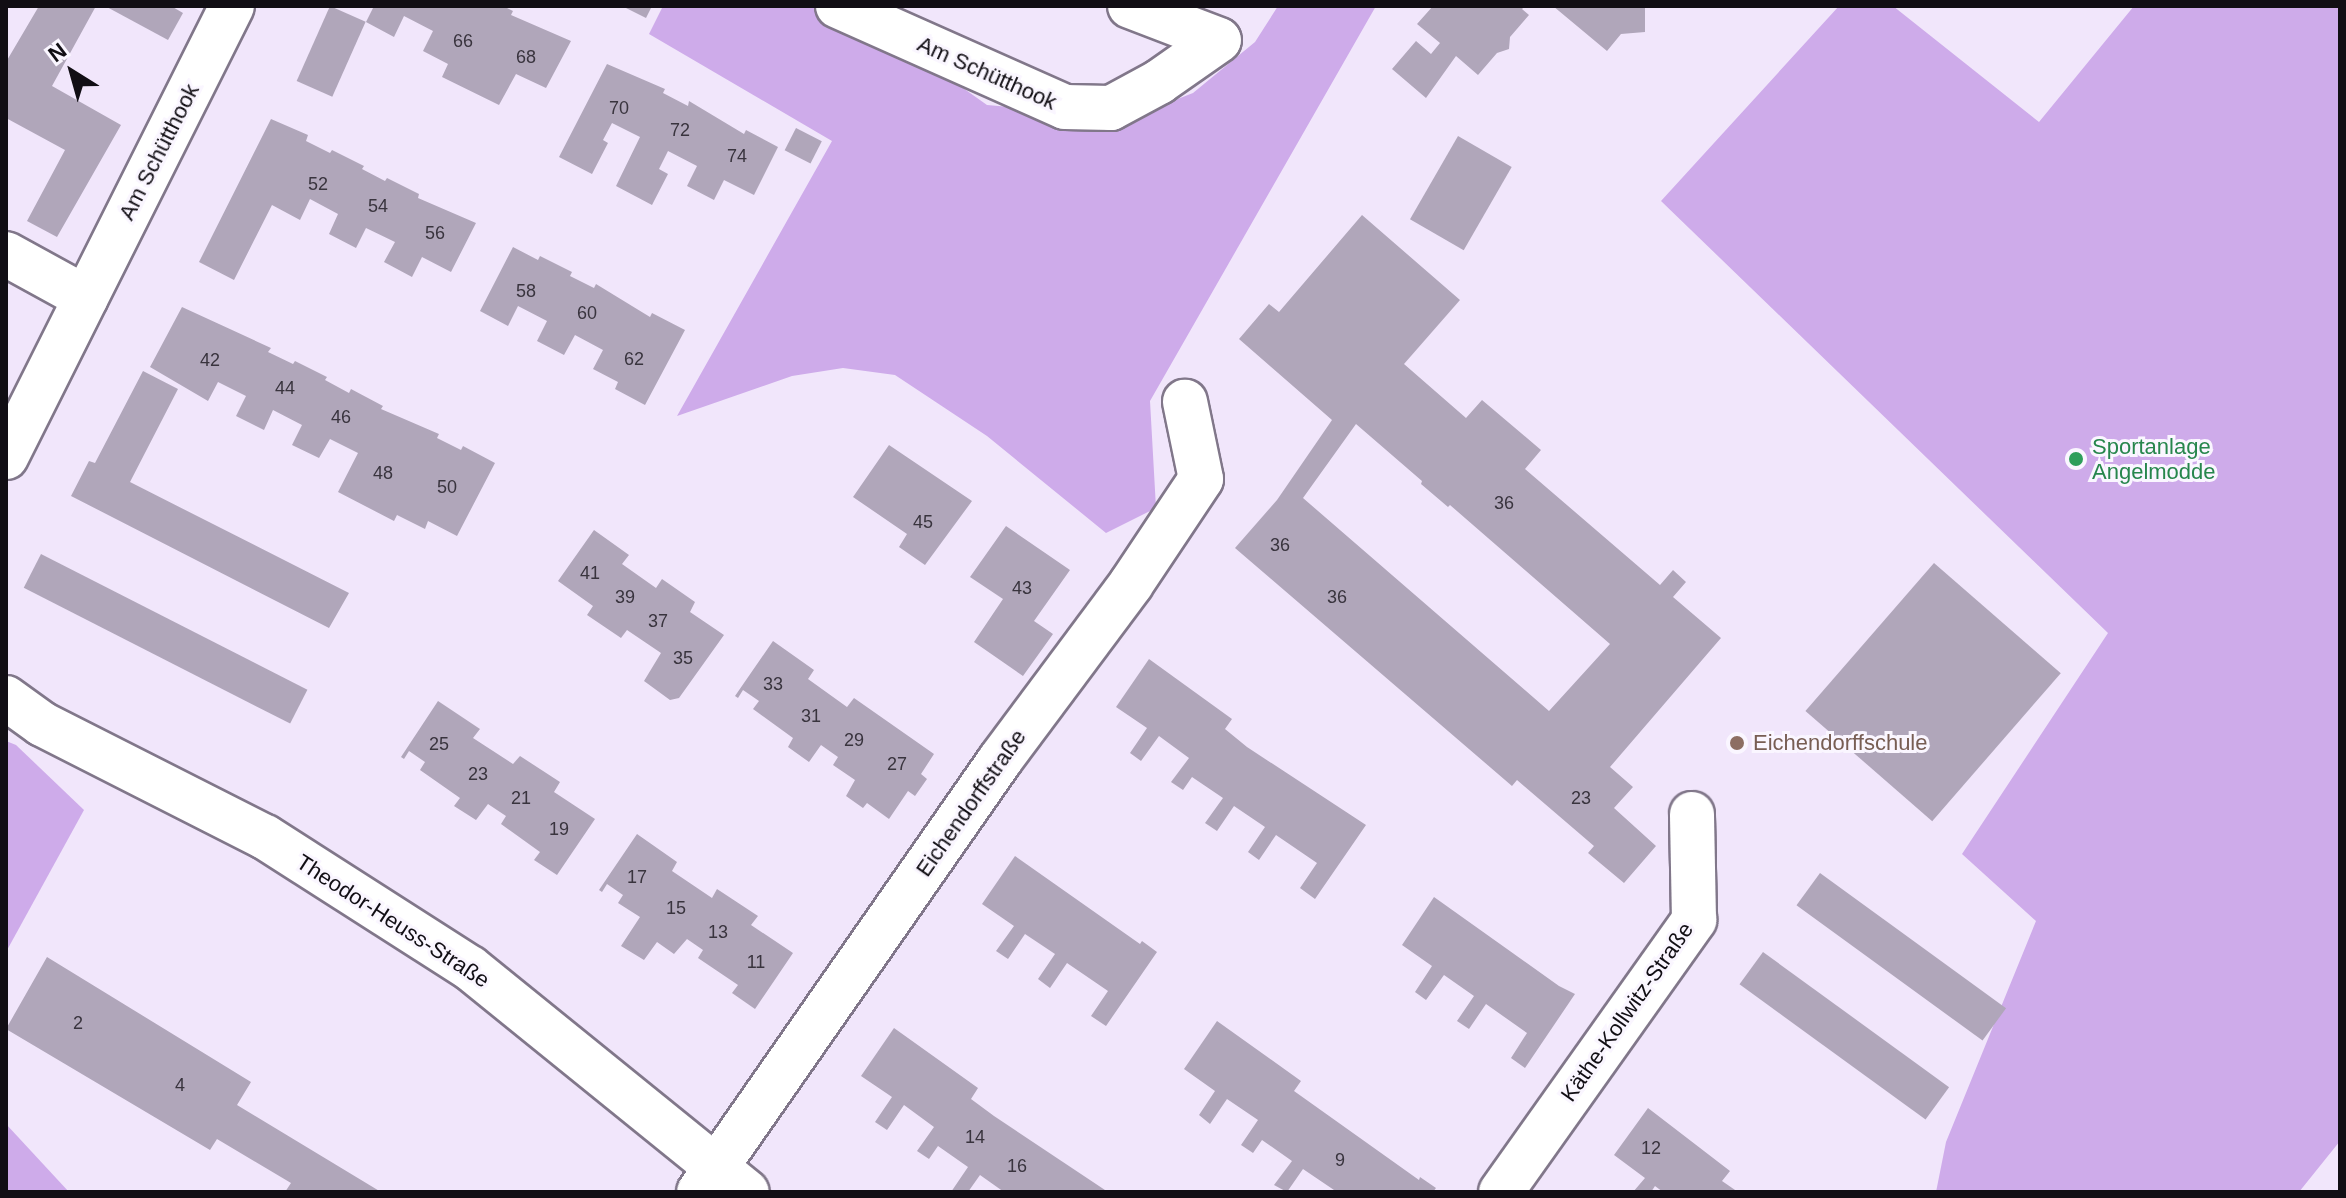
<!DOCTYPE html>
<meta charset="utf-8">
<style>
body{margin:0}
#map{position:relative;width:2346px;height:1198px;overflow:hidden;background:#f1e6fb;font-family:Arial,sans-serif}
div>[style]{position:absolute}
.green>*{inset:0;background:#ceabea}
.building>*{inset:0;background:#b0a6ba;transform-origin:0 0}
.roads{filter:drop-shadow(2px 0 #81778a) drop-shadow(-2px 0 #81778a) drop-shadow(0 2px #81778a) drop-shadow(0 -2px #81778a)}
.minor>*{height:44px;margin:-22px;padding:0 22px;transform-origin:22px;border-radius:22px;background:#fff}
.dots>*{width:22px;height:22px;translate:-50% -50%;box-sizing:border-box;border:4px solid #faf6ff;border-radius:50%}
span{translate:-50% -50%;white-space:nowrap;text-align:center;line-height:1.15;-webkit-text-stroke:6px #faf6ff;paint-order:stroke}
.number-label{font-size:18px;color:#39343e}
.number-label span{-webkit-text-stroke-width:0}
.street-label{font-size:22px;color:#110e14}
.leisure-label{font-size:22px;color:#27864d}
.left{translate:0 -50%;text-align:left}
.education-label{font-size:22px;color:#785e54}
.frame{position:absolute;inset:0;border:8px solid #110e14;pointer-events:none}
.north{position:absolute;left:32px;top:32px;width:80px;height:80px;-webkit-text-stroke:6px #faf6ff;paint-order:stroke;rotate:323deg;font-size:22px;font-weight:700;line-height:32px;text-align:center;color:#110e14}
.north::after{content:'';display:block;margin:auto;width:28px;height:36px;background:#110e14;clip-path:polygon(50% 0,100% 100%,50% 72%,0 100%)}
</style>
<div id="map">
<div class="green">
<i style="clip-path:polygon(663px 6px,847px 6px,987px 105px,1129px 118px,1193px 93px,1255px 42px,1278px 6px,1376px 6px,1150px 401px,1156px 508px,1106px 533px,987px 436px,895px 375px,843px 368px,792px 376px,677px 416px,832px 141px,649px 34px)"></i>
<i style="clip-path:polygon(1839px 6px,1893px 6px,2039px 122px,2134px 6px,2340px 6px,2340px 1141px,2299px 1192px,1936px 1192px,1946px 1142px,2036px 921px,1962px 854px,2108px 633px,1661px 201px)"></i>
<i style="clip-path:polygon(6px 741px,16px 745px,84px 810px,6px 952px)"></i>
<i style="clip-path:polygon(6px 1124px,69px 1192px,6px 1192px)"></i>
</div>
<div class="building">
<i style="clip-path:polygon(39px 6px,96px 6px,52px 86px,121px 125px,57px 237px,27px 221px,65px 150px,6px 118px,6px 62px)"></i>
<i style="clip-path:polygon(105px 6px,171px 6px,183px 13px,168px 40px)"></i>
<i style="left:330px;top:6px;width:39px;height:82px;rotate:24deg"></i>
<i style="clip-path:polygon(374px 6px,503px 6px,513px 11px,511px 15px,571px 41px,546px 88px,516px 74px,499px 105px,442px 77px,448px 64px,423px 51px,433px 31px,404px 16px,394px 37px,366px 22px)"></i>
<i style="clip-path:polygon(622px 6px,652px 6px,646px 18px)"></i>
<i style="clip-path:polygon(1433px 6px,1525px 6px,1522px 9px,1529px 15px,1510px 37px,1509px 49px,1497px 53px,1478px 75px,1456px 56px,1426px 98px,1392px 69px,1416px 41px,1431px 54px,1440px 43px,1417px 24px)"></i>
<i style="clip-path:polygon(1553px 6px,1645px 6px,1645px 32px,1621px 34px,1607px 51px)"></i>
<i style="clip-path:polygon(607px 64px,665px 89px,663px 93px,688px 106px,689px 101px,744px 134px,746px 130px,778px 147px,754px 195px,724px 180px,714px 200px,687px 186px,697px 166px,668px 151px,659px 169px,668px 174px,652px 205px,616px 186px,640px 137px,612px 123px,603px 140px,608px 143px,592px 174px,559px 157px)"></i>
<i style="clip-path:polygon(271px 119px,308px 135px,306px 141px,330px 153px,332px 150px,364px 166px,362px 169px,385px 181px,387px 178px,419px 194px,418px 198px,476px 223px,451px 272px,422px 257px,412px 277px,384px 262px,395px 242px,366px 228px,356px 248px,329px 234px,338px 214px,310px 199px,300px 220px,272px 205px,234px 280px,199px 262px)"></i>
<i style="left:796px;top:128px;width:29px;height:25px;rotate:27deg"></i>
<i style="left:1458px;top:136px;width:62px;height:96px;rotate:30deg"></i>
<i style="clip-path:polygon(evenodd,1362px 215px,1460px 300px,1404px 364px,1466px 418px,1482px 400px,1541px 450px,1525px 469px,1660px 585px,1673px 570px,1686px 582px,1673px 597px,1721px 638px,1610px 767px,1633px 787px,1614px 808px,1656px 846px,1624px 883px,1588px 853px,1594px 846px,1517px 780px,1512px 786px,1235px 548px,1277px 500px,1332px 420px,1239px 339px,1269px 304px,1279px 312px,1362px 215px,1356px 424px,1422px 481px,1421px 484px,1448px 507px,1450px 505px,1610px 644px,1549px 711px,1303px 498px,1356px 424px)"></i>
<i style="clip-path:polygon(513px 247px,538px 260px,540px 256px,572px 272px,570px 276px,594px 288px,596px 284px,650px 317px,652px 313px,685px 330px,645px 405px,615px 389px,618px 382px,593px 369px,603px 350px,575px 335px,564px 355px,537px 341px,547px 321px,518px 306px,508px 326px,480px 311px)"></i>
<i style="clip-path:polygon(182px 307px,271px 348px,268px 352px,293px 364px,295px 361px,327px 377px,325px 380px,349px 393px,351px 389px,383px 406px,381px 409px,439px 434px,437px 438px,461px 450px,463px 446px,495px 463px,457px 536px,428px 521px,425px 529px,397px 515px,394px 521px,338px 492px,358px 453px,330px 439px,319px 458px,292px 445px,302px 425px,273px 410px,264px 430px,236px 416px,246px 396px,218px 382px,208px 401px,150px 367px)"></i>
<i style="clip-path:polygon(143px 371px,178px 389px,130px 482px,349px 593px,329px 628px,71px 496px,89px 461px,95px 463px)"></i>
<i style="clip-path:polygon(889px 445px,972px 501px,925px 565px,899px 547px,907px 534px,853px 497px)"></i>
<i style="clip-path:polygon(1006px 526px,1070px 570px,1034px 621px,1053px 634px,1023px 676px,974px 642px,1003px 599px,970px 577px)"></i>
<i style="clip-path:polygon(594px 530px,629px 555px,622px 564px,656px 588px,662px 579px,695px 602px,690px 612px,724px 635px,679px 698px,670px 700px,644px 681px,661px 653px,627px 630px,621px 638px,587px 615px,593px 606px,558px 581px)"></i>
<i style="left:41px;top:554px;width:299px;height:38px;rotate:27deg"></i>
<i style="left:1934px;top:563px;width:168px;height:196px;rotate:41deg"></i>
<i style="clip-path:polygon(773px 641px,814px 670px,808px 679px,847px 707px,854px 698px,934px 754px,921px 774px,927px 779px,915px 796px,908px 791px,889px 819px,867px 803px,863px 808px,846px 796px,855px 780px,833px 765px,838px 757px,821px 745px,809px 762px,788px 747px,793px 738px,753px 709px,759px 701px,743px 690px,738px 698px,735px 696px)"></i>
<i style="clip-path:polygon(1149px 659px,1232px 719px,1225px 729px,1247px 747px,1366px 825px,1315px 899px,1300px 888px,1317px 863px,1276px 835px,1259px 860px,1248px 852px,1265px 827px,1234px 806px,1217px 831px,1205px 823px,1223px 798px,1192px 777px,1183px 790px,1171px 782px,1189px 758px,1159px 736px,1141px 761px,1130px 753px,1147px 728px,1116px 707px)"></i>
<i style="clip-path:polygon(438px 701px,480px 729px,473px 738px,513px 764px,520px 756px,560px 782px,554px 792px,595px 819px,557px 875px,534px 860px,540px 852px,501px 824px,506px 816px,488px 804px,476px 820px,454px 806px,460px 798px,420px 770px,425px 762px,409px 751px,404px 759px,401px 757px)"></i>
<i style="clip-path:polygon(637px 834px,677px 862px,672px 871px,712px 898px,717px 889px,758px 916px,751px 925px,793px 953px,755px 1009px,732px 993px,738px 985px,698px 958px,703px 950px,687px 939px,674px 954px,657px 942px,644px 960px,621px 946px,640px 917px,618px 903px,623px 895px,607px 884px,602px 892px,599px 890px)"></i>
<i style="clip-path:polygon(1015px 856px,1140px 944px,1142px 941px,1157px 952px,1106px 1026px,1091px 1016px,1108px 991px,1067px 963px,1050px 988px,1038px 979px,1055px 954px,1025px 934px,1008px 959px,996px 951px,1014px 926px,982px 904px)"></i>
<i style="left:1820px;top:873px;width:230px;height:40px;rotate:36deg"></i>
<i style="clip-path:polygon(1434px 897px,1559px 986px,1575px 994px,1525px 1068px,1511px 1058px,1527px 1033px,1486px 1004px,1469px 1029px,1457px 1021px,1474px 996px,1444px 975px,1426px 1000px,1415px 992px,1432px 966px,1402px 945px)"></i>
<i style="left:1763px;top:952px;width:230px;height:40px;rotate:36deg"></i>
<i style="clip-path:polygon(47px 957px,251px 1082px,237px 1105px,381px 1192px,285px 1192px,291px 1183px,217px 1139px,210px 1150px,6px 1029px)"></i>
<i style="clip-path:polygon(1217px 1021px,1301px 1081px,1294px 1091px,1419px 1180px,1420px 1177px,1436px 1188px,1433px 1192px,1332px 1192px,1334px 1190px,1303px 1169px,1287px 1192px,1274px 1185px,1292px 1161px,1262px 1140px,1253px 1153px,1241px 1145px,1258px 1120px,1227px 1099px,1210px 1124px,1199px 1115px,1215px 1091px,1184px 1069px)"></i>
<i style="clip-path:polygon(894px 1028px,978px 1088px,971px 1099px,994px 1116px,1108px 1192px,1004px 1192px,980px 1175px,968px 1192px,951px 1192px,968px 1167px,938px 1146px,929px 1159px,917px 1151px,934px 1127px,904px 1105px,887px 1130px,875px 1122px,892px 1097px,861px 1076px)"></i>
<i style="clip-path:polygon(1648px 1108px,1730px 1171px,1722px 1181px,1738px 1192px,1663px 1192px,1655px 1186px,1651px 1192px,1633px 1192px,1645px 1178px,1614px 1155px)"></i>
</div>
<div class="roads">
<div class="minor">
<i style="left:838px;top:6px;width:248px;rotate:24deg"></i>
<i style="left:1065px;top:107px;width:46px;rotate:1.2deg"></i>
<i style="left:1111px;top:108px;width:55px;rotate:-28.4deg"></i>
<i style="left:1159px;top:82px;width:73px;rotate:-35deg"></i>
<i style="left:1130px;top:6px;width:95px;rotate:20.9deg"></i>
<i style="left:6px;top:254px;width:91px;rotate:28.8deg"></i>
<i style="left:6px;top:457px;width:504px;rotate:-63.38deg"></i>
<i style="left:6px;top:698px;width:44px;rotate:35.8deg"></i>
<i style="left:42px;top:724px;width:250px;rotate:26.9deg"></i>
<i style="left:265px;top:837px;width:243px;rotate:32.6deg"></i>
<i style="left:470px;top:968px;width:356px;rotate:39deg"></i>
<i style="left:699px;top:1192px;width:527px;rotate:-55.13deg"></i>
<i style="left:1000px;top:760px;width:219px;rotate:-53.3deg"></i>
<i style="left:1131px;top:584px;width:126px;rotate:-56.3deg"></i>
<i style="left:1201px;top:479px;width:79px;rotate:-101.7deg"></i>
<i style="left:1501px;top:1192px;width:334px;rotate:-54.6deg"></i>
<i style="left:1694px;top:920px;width:106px;rotate:-91.1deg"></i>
</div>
</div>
<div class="dots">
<i style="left:2076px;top:459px;background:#2e9e5b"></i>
<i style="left:1737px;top:743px;background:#8d6e63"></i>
</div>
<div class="number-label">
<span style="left:463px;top:41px">66</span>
<span style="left:526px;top:57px">68</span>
<span style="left:619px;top:108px">70</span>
<span style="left:680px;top:130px">72</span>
<span style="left:737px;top:156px">74</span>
<span style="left:318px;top:184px">52</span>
<span style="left:378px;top:206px">54</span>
<span style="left:435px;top:233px">56</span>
<span style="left:526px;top:291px">58</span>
<span style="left:587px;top:313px">60</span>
<span style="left:634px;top:359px">62</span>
<span style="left:210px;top:360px">42</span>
<span style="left:285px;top:388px">44</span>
<span style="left:341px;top:417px">46</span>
<span style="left:383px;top:473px">48</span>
<span style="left:447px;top:487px">50</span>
<span style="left:1504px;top:503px">36</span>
<span style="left:923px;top:522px">45</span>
<span style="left:1280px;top:545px">36</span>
<span style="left:590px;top:573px">41</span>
<span style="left:1022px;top:588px">43</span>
<span style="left:625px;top:597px">39</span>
<span style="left:1337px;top:597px">36</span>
<span style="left:658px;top:621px">37</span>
<span style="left:683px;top:658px">35</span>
<span style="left:773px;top:684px">33</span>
<span style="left:811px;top:716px">31</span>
<span style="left:854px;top:740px">29</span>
<span style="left:439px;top:744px">25</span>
<span style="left:897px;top:764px">27</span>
<span style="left:478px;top:774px">23</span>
<span style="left:521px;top:798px">21</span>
<span style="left:1581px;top:798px">23</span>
<span style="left:559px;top:829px">19</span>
<span style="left:637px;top:877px">17</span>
<span style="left:676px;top:908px">15</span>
<span style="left:718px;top:932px">13</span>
<span style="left:756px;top:962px">11</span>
<span style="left:78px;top:1023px">2</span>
<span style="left:180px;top:1085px">4</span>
<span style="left:975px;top:1137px">14</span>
<span style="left:1651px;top:1148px">12</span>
<span style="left:1340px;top:1160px">9</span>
<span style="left:1017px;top:1166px">16</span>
</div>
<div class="street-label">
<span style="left:987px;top:73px;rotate:24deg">Am Schütthook</span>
<span style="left:159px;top:152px;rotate:-63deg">Am Schütthook</span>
<span style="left:971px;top:803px;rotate:-55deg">Eichendorffstraße</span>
<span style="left:393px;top:921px;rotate:33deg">Theodor-Heuss-Straße</span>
<span style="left:1627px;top:1012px;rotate:-55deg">Käthe-Kollwitz-Straße</span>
</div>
<div class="leisure-label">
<span class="left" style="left:2092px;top:459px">Sportanlage<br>Angelmodde</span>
</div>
<div class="education-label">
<span class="left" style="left:1753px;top:743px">Eichendorffschule</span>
</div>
<div class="frame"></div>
<div class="north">N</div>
</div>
